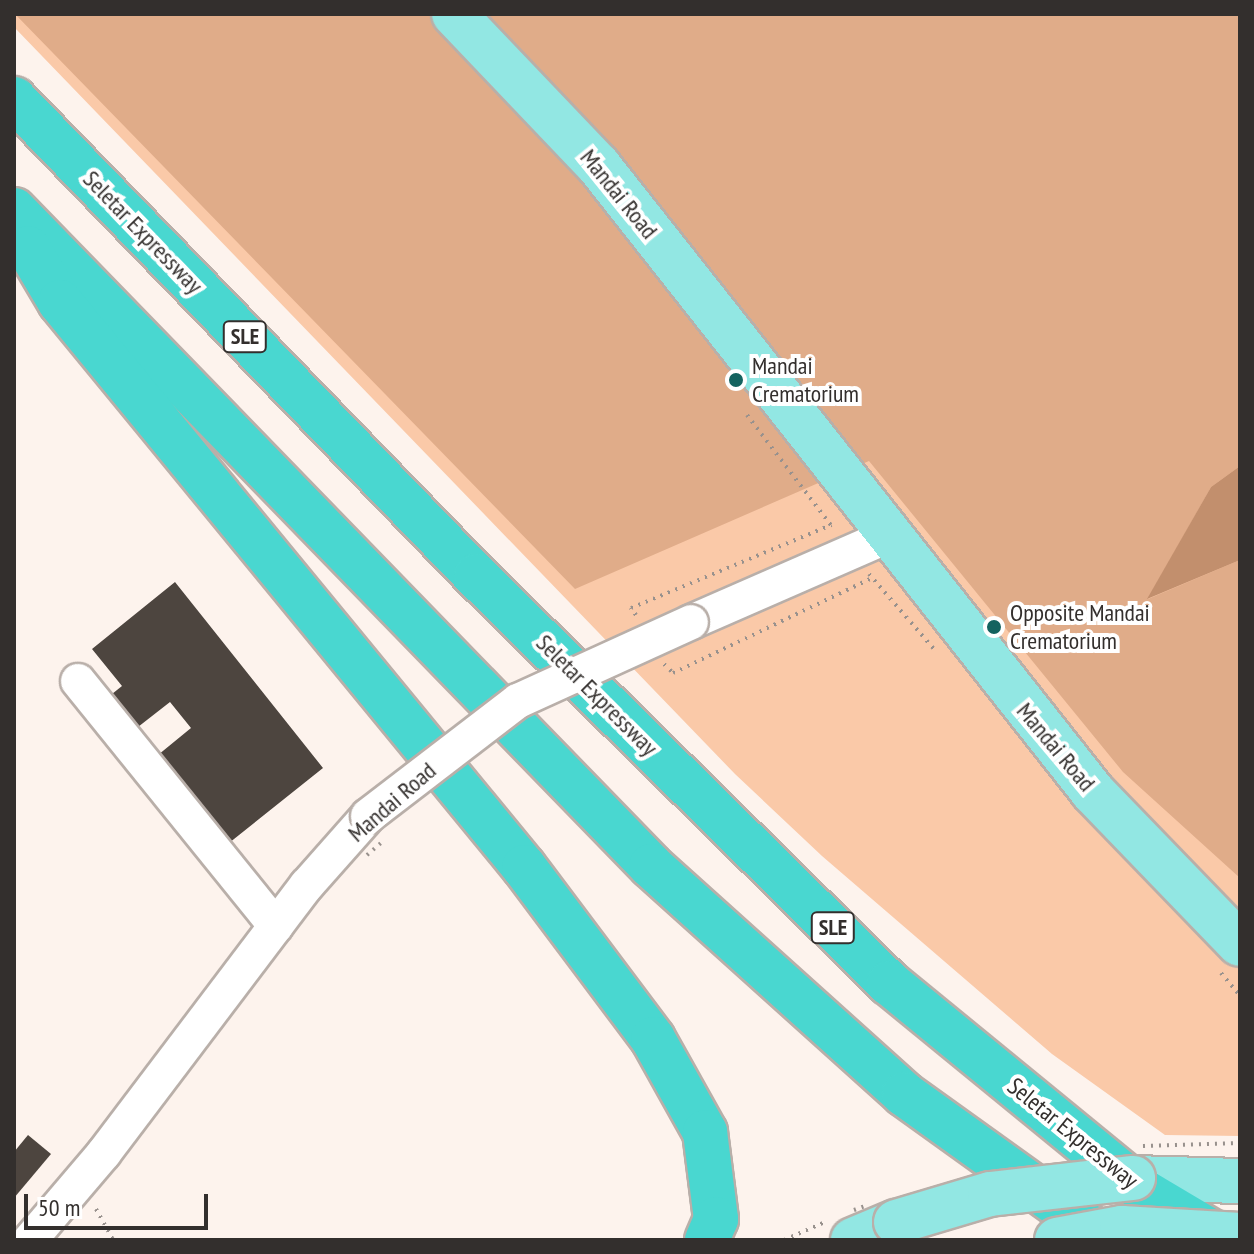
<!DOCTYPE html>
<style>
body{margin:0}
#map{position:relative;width:1254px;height:1254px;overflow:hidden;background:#fdf3ed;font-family:"PT Sans Narrow",sans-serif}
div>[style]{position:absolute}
.green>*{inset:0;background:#fac9a8}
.forest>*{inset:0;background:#e0ac89}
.water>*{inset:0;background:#c28f6d}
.building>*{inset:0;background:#4d453f}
.path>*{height:4px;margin-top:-2px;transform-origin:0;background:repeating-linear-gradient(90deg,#98918d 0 2px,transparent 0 8px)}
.roads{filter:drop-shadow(2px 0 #b9afa9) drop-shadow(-2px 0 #b9afa9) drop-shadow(0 2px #b9afa9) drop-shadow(0 -2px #b9afa9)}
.minor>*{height:34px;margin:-17px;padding:0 17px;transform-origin:17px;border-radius:17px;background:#fff}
.major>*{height:44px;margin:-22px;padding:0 22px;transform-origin:22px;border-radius:22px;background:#92e7e3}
.highway>*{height:44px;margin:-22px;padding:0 22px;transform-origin:22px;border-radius:22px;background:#49d7d0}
.path-bridge>*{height:4px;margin-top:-2px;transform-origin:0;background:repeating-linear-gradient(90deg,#98918d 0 2px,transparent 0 8px)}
.bridges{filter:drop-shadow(2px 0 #b9afa9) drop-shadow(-2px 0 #b9afa9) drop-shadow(0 2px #b9afa9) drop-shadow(0 -2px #b9afa9)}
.minor-bridge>*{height:34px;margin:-17px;padding:0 17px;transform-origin:17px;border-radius:17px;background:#fff}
.major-bridge>*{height:44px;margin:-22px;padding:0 22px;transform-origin:22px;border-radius:22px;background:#92e7e3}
.dots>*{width:22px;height:22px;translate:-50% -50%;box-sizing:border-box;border:4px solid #fff;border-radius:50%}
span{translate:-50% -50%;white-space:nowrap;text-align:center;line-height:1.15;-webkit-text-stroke:8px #fff;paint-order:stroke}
.shield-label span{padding:2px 6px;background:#fff;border:2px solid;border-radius:6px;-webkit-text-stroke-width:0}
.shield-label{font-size:22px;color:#332f2d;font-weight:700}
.street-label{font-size:24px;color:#332f2d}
.poi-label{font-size:24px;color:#332f2d}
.left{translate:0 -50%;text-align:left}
.frame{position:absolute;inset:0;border:16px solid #332f2d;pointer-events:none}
.scale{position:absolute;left:24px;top:1194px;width:184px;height:36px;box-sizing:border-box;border:4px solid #332f2d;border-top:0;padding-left:10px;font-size:24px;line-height:28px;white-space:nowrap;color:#332f2d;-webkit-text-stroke:6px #fff;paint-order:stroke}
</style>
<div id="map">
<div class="green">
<i style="clip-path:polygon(14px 14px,1240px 14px,1240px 1136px,1165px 1135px,1052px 1054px,822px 856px,735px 774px,70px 85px,14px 27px)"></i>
</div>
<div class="forest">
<i style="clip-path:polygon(15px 14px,1240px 14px,1240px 466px,1211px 487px,1148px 599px,1240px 560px,1240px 878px,1123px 772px,869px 461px,575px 589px)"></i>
</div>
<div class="water">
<i style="clip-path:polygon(1240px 466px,1240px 560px,1147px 599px,1211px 487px)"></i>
</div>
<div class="building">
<i style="clip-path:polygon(175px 582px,323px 768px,229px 843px,158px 755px,191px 728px,170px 702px,129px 734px,102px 702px,122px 686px,92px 649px)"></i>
<i style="clip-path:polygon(28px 1135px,51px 1154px,14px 1198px,14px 1152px)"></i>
</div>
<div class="path">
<i style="left:747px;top:415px;width:143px;rotate:52.7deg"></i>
<i style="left:869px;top:574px;width:99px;rotate:49.1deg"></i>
<i style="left:636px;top:615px;width:9px;rotate:-126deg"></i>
<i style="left:631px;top:608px;width:217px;rotate:-22.5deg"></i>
<i style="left:664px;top:664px;width:13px;rotate:45deg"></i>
<i style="left:673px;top:673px;width:221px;rotate:-25.5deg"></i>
<i style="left:1221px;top:973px;width:30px;rotate:50deg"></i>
<i style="left:96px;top:1209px;width:35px;rotate:61deg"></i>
<i style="left:784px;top:1240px;width:43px;rotate:-23.6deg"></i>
</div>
<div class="roads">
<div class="minor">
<i style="left:691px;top:622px;width:217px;rotate:-23.6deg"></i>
<i style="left:78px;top:681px;width:315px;rotate:51.1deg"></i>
<i style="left:30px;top:1240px;width:114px;rotate:-49.6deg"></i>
<i style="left:104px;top:1153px;width:336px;rotate:-52.9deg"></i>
<i style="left:307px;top:885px;width:92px;rotate:-48.5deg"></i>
</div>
<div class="major">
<i style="left:454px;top:14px;width:209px;rotate:46.4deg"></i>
<i style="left:598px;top:165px;width:799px;rotate:51.71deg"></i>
<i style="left:1093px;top:792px;width:211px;rotate:46deg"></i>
<i style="left:1133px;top:1178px;width:107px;rotate:1.6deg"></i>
<i style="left:853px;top:1240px;width:47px;rotate:-22.7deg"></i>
</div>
<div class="highway">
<i style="left:14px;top:99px;width:664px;rotate:45.92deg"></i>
<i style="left:476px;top:576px;width:580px;rotate:44.58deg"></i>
<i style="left:889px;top:983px;width:332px;rotate:39.3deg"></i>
<i style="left:1146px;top:1193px;width:92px;rotate:30.7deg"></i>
<i style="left:14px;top:210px;width:914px;rotate:45.84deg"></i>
<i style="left:651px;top:866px;width:341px;rotate:42deg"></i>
<i style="left:904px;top:1094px;width:250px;rotate:35.7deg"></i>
<i style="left:28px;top:248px;width:63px;rotate:59.3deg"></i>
<i style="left:60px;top:302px;width:731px;rotate:50.61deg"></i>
<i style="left:524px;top:867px;width:215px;rotate:53.1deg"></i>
<i style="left:653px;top:1039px;width:107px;rotate:60.8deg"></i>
<i style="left:705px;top:1132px;width:88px;rotate:82.8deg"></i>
<i style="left:716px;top:1219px;width:23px;rotate:113deg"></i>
</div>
</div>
<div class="path-bridge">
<i style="left:367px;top:855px;width:18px;rotate:-41deg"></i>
<i style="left:1143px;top:1146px;width:97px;rotate:-1.8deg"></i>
<i style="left:854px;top:1210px;width:12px;rotate:-20deg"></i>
</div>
<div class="bridges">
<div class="minor-bridge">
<i style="left:368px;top:816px;width:189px;rotate:-37.5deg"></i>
<i style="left:518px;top:701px;width:190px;rotate:-24.5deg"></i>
</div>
<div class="major-bridge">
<i style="left:896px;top:1222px;width:98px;rotate:-16.6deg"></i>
<i style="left:990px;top:1194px;width:144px;rotate:-6.4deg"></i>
<i style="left:1057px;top:1240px;width:66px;rotate:-10.5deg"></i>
<i style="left:1122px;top:1228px;width:118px;rotate:3.4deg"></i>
</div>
</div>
<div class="dots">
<i style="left:736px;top:380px;background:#14635f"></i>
<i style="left:994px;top:627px;background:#14635f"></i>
</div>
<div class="shield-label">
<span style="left:245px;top:337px">SLE</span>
<span style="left:833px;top:928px">SLE</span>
</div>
<div class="street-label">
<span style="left:619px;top:194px;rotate:51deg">Mandai Road</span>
<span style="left:143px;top:232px;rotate:46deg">Seletar Expressway</span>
<span style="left:597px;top:695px;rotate:45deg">Seletar Expressway</span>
<span style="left:1056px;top:747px;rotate:50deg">Mandai Road</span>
<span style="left:392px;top:802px;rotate:-41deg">Mandai Road</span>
<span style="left:1073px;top:1133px;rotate:39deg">Seletar Expressway</span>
</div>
<div class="poi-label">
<span class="left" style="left:752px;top:380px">Mandai<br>Crematorium</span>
<span class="left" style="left:1010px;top:627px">Opposite Mandai<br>Crematorium</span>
</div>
<div class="frame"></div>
<div class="scale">50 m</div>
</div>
